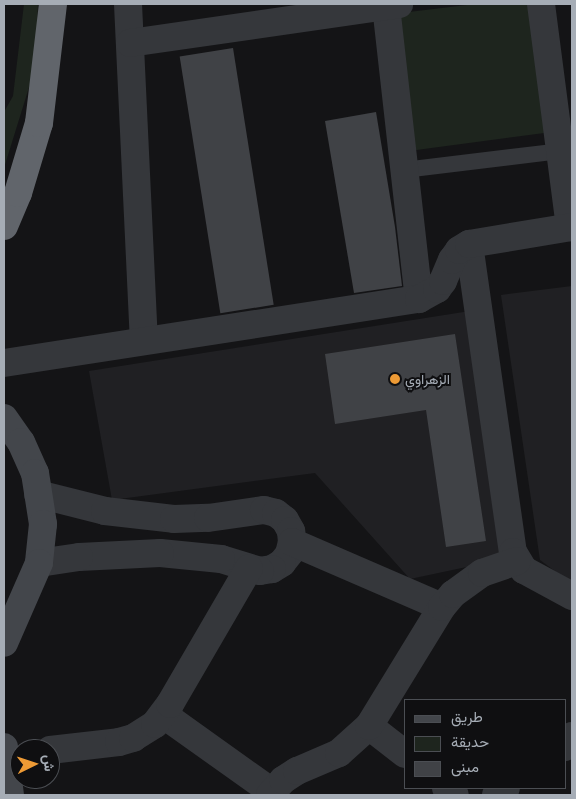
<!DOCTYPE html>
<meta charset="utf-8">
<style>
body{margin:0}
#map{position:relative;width:576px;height:799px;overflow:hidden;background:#141416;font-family:Quicksand,Vazirmatn,sans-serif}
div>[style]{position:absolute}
.built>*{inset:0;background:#202023}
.green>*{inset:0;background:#1e251e}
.building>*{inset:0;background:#404246;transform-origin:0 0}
.lane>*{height:16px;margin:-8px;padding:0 8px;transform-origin:8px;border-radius:8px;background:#35373b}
.street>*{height:28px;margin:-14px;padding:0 14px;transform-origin:14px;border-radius:14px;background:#35373b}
.secondary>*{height:28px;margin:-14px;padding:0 14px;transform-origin:14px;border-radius:14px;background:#43464b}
.highway>*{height:28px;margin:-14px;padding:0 14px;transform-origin:14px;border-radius:14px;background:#61656b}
.dots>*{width:14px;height:14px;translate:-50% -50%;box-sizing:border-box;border:2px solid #0f0f11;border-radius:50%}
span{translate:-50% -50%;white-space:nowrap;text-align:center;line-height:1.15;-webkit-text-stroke:4px #0f0f11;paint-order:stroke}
.poi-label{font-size:14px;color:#a6adb6}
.left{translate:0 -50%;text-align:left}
.frame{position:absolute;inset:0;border:5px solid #a6adb6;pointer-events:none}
.legend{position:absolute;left:404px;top:699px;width:162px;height:90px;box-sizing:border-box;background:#0f0f11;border:1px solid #4b4e53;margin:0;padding:6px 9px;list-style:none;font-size:15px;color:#a6adb6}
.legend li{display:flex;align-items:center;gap:10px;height:25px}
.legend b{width:25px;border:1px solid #4b4e53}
.north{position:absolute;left:10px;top:739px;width:50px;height:50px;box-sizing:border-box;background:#0f0f11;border:1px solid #4b4e53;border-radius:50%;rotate:86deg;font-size:14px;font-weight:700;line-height:20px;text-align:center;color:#a6adb6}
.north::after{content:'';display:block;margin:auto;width:18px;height:22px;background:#ed9a35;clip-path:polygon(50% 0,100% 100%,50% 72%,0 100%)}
</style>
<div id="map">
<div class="built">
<i style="clip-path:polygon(572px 286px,572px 584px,540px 560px,501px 295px)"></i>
<i style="clip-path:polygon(470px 311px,513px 557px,410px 579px,315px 473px,112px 500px,89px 371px)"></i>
</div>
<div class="green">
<i style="clip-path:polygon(24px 4px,38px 4px,35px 68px,4px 168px,4px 112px,13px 96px)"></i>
<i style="clip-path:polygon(475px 4px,536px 4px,552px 132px,409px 151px,392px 14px)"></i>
</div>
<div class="building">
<i style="left:233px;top:48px;width:260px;height:54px;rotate:81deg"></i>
<i style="clip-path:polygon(376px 112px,395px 227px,402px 286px,354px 293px,325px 121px)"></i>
<i style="clip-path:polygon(455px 334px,486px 541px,446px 547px,426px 410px,335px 424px,325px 354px)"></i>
</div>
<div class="lane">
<i style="left:404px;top:170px;width:157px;rotate:-6.9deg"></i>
</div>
<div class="street">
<i style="left:128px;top:4px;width:337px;rotate:87.3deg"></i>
<i style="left:541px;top:4px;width:225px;rotate:82.6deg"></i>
<i style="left:386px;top:6px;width:295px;rotate:83.6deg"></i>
<i style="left:130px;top:43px;width:272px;rotate:-8.2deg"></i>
<i style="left:469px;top:244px;width:311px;rotate:81.9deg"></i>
<i style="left:513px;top:552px;width:21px;rotate:59deg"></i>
<i style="left:524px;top:570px;width:55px;rotate:28.4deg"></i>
<i style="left:4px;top:363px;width:420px;rotate:-8.8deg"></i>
<i style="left:419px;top:299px;width:21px;rotate:-29deg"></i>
<i style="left:437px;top:289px;width:10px;rotate:-53deg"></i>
<i style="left:443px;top:281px;width:23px;rotate:-67deg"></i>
<i style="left:452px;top:260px;width:12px;rotate:-55deg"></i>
<i style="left:459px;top:250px;width:12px;rotate:-31deg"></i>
<i style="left:469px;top:244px;width:104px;rotate:-9.4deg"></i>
<i style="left:38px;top:494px;width:69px;rotate:14.2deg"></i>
<i style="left:105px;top:511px;width:69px;rotate:6.6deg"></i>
<i style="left:174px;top:519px;width:34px;rotate:-2deg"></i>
<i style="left:208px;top:518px;width:57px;rotate:-8.1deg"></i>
<i style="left:264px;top:510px;width:12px;rotate:14deg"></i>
<i style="left:276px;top:513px;width:11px;rotate:38deg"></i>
<i style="left:285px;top:520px;width:13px;rotate:61deg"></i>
<i style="left:291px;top:531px;width:11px;rotate:85deg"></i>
<i style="left:292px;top:542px;width:12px;rotate:104deg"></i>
<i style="left:289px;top:554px;width:11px;rotate:128deg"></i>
<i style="left:282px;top:563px;width:12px;rotate:149deg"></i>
<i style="left:272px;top:569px;width:12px;rotate:171deg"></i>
<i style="left:260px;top:571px;width:41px;rotate:-162.9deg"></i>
<i style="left:221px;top:559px;width:61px;rotate:-174.4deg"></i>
<i style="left:160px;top:553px;width:81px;rotate:177.2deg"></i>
<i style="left:79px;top:557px;width:40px;rotate:171.5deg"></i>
<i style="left:292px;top:542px;width:163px;rotate:23.4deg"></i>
<i style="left:164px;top:715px;width:133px;rotate:35.5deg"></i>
<i style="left:369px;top:726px;width:46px;rotate:37.9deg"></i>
<i style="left:565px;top:747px;width:13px;rotate:-58deg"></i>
<i style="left:50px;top:750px;width:69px;rotate:-6.6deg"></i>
<i style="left:119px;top:742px;width:15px;rotate:-16deg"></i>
<i style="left:133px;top:738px;width:26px;rotate:-32deg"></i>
<i style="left:155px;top:724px;width:25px;rotate:-53deg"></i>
<i style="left:170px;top:704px;width:157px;rotate:-59.8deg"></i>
<i style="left:446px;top:788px;width:11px;rotate:38deg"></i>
<i style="left:270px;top:795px;width:20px;rotate:-49deg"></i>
<i style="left:283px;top:780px;width:17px;rotate:-33deg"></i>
<i style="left:297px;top:771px;width:46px;rotate:-23.2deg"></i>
<i style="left:339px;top:753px;width:40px;rotate:-42deg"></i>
<i style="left:369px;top:726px;width:140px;rotate:-58.5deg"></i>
<i style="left:442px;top:607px;width:17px;rotate:-50deg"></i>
<i style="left:453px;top:594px;width:36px;rotate:-36deg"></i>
<i style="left:482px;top:573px;width:37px;rotate:-19deg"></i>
<i style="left:496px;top:795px;width:12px;rotate:-35deg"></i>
</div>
<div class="secondary">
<i style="left:4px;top:418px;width:29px;rotate:55deg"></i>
<i style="left:21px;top:442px;width:34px;rotate:66deg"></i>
<i style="left:35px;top:473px;width:52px;rotate:81.1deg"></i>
<i style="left:43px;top:524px;width:39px;rotate:96deg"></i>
<i style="left:39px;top:563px;width:87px;rotate:113.6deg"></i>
<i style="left:4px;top:747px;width:48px;rotate:82.9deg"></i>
</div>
<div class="highway">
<i style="left:4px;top:226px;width:36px;rotate:-67deg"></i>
<i style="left:18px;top:193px;width:73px;rotate:-73.3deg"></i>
<i style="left:39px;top:123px;width:120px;rotate:-83.3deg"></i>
</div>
<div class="dots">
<i style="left:395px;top:379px;background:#ed9a35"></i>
</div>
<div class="poi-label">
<span class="left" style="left:405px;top:379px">الزهراوي</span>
</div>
<div class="frame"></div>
<ul class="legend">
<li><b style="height:6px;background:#43464b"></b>طريق</li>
<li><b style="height:14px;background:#1e251e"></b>حديقة</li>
<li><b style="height:14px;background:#404246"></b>مبنى</li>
</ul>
<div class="north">ش</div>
</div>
